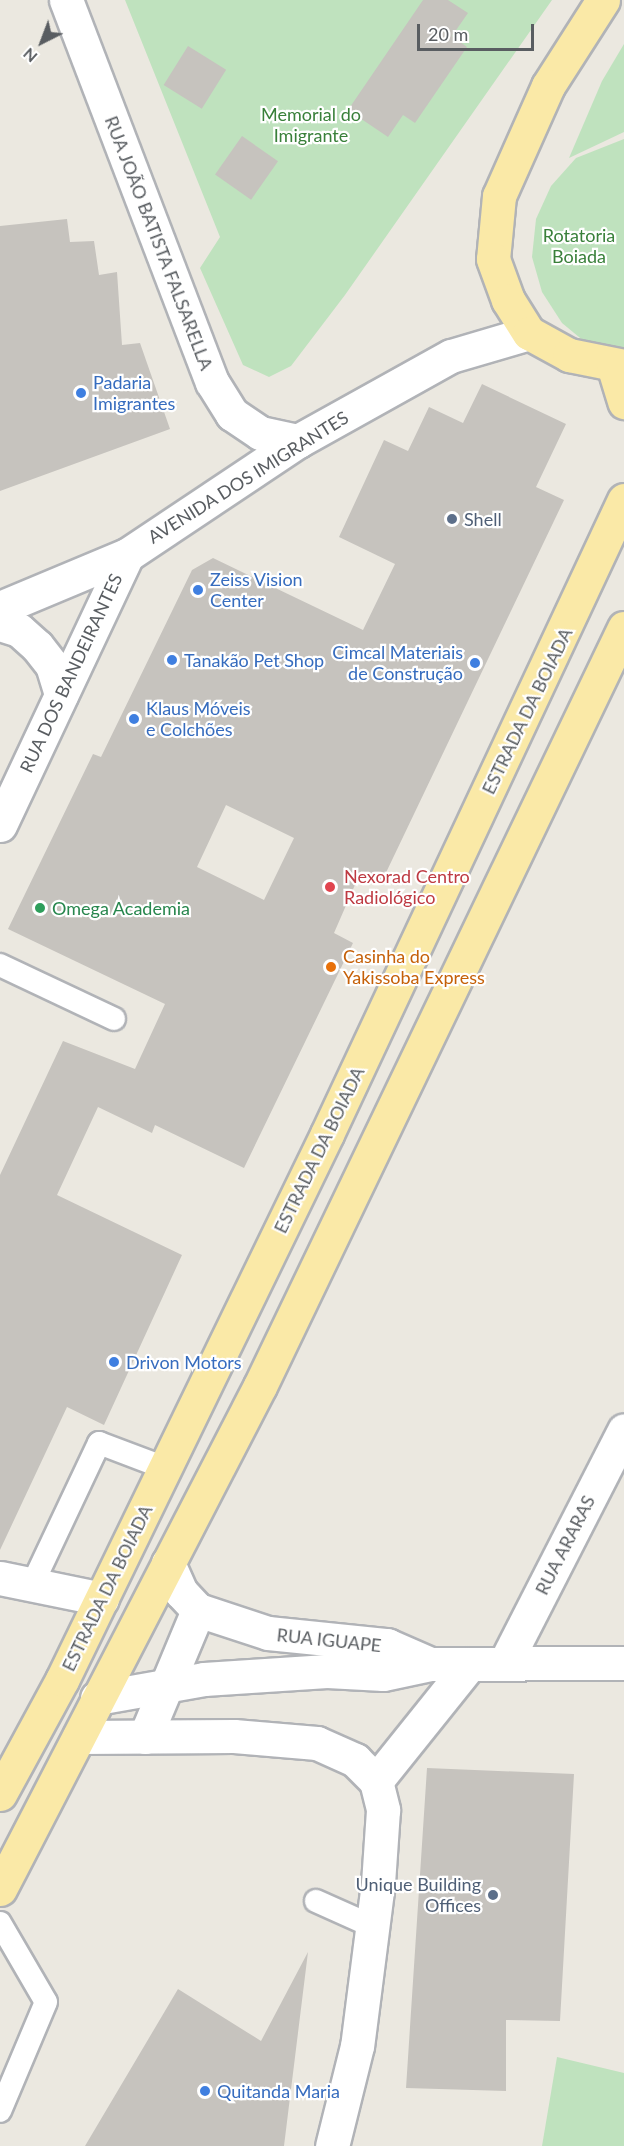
<!DOCTYPE html>
<meta charset="utf-8">
<style>
body{margin:0}
#map{position:relative;width:624px;height:2146px;overflow:hidden;background:#ebe8e0;font-family:Lato,sans-serif}
div>[style]{position:absolute}
.green>*{inset:0;background:#bfe2be}
.building>*{inset:0;background:#c6c3be;transform-origin:0 0}
.roads{filter:drop-shadow(2px 0 #b1b3b7) drop-shadow(-2px 0 #b1b3b7) drop-shadow(0 2px #b1b3b7) drop-shadow(0 -2px #b1b3b7)}
.service>*{height:22px;margin:-11px;padding:0 11px;transform-origin:11px;border-radius:11px;background:#fff}
.minor>*{height:33px;margin:-16.5px;padding:0 16.5px;transform-origin:16.5px;border-radius:16.5px;background:#fff}
.secondary>*{height:33px;margin:-16.5px;padding:0 16.5px;transform-origin:16.5px;border-radius:16.5px;background:#fff}
.primary>*{height:33px;margin:-16.5px;padding:0 16.5px;transform-origin:16.5px;border-radius:16.5px;background:#fae9a7}
.dots>*{width:16px;height:16px;translate:-50% -50%;box-sizing:border-box;border:3px solid #fff;border-radius:50%}
span{translate:-50% -50%;white-space:nowrap;text-align:center;line-height:1.15;-webkit-text-stroke:4.5px #fff;paint-order:stroke}
.park-label{font-size:18px;color:#39803a}
.street-label{font-size:18px;color:#595d61}
.shop-label{font-size:18px;color:#366cbe}
.left{translate:0 -50%;text-align:left}
.right{translate:-100% -50%;text-align:right}
.service-label{font-size:18px;color:#4e5e75}
.health-label{font-size:18px;color:#be3a42}
.leisure-label{font-size:18px;color:#27864d}
.food-label{font-size:18px;color:#c56008}
.north{position:absolute;left:12px;top:12px;width:60px;height:60px;-webkit-text-stroke:4px #fff;paint-order:stroke;rotate:222deg;font-size:16px;font-weight:700;line-height:24px;text-align:center;color:#595d61}
.north::after{content:'';display:block;margin:auto;width:21px;height:27px;background:#595d61;clip-path:polygon(50% 0,100% 100%,50% 72%,0 100%)}
.scale{position:absolute;left:417px;top:24px;width:117px;height:27px;box-sizing:border-box;border:3px solid #595d61;border-top:0;padding-left:8px;font-size:18px;line-height:21px;white-space:nowrap;color:#595d61;-webkit-text-stroke:4px #fff;paint-order:stroke}
</style>
<div id="map">
<div class="green">
<i style="clip-path:polygon(125px 0,552px 0,345px 295px,291px 366px,269px 377px,243px 365px,200px 268px,220px 237px)"></i>
<i style="clip-path:polygon(624px 44px,624px 132px,569px 158px,602px 81px)"></i>
<i style="clip-path:polygon(624px 139px,624px 358px,591px 347px,562px 323px,542px 292px,532px 257px,536px 219px,551px 186px,576px 158px)"></i>
<i style="clip-path:polygon(557px 2057px,624px 2073px,624px 2146px,542px 2146px)"></i>
</div>
<div class="building">
<i style="clip-path:polygon(423px 0,448px 0,468px 13px,452px 36px,467px 47px,415px 123px,403px 115px,388px 137px,348px 110px)"></i>
<i style="left:188px;top:46px;width:45px;height:46px;rotate:32deg"></i>
<i style="left:242px;top:136px;width:44px;height:47px;rotate:35deg"></i>
<i style="clip-path:polygon(67px 219px,70px 242px,94px 241px,99px 275px,117px 272px,122px 345px,140px 343px,170px 429px,0 491px,0 226px)"></i>
<i style="clip-path:polygon(evenodd,482px 384px,566px 424px,536px 487px,564px 500px,382px 881px,361px 871px,334px 933px,353px 943px,244px 1168px,155px 1125px,152px 1133px,98px 1107px,57px 1195px,182px 1255px,104px 1425px,67px 1407px,0 1550px,0 1175px,63px 1041px,135px 1069px,165px 1004px,8px 929px,93px 754px,101px 757px,192px 570px,213px 558px,363px 630px,395px 564px,339px 537px,384px 440px,408px 451px,429px 407px,463px 423px,482px 384px,226px 805px,294px 838px,264px 900px,197px 867px,226px 805px)"></i>
<i style="clip-path:polygon(427px 1768px,574px 1774px,560px 2021px,506px 2020px,506px 2091px,406px 2088px)"></i>
<i style="clip-path:polygon(308px 1952px,284px 2146px,85px 2146px,178px 1989px,261px 2041px)"></i>
</div>
<div class="roads">
<div class="service">
<i style="left:0;top:965px;width:126px;rotate:25.3deg"></i>
<i style="left:32px;top:1585px;width:157px;rotate:-64.7deg"></i>
<i style="left:99px;top:1443px;width:71px;rotate:20.7deg"></i>
<i style="left:316px;top:1901px;width:61px;rotate:24.1deg"></i>
<i style="left:0;top:1923px;width:91px;rotate:59.8deg"></i>
<i style="left:46px;top:2002px;width:118px;rotate:112.9deg"></i>
</div>
<div class="minor">
<i style="left:66px;top:0;width:409px;rotate:69.1deg"></i>
<i style="left:212px;top:382px;width:38px;rotate:58deg"></i>
<i style="left:232px;top:414px;width:34px;rotate:34deg"></i>
<i style="left:260px;top:433px;width:39px;rotate:12deg"></i>
<i style="left:0;top:825px;width:298px;rotate:-64.8deg"></i>
<i style="left:168px;top:1563px;width:32px;rotate:66deg"></i>
<i style="left:181px;top:1592px;width:25px;rotate:47deg"></i>
<i style="left:198px;top:1610px;width:74px;rotate:18.2deg"></i>
<i style="left:268px;top:1633px;width:120px;rotate:5.8deg"></i>
<i style="left:387px;top:1645px;width:47px;rotate:23.8deg"></i>
<i style="left:430px;top:1664px;width:194px;rotate:-0.3deg"></i>
<i style="left:0;top:1578px;width:104px;rotate:11.6deg"></i>
<i style="left:506px;top:1661px;width:259px;rotate:-62.9deg"></i>
<i style="left:97px;top:1698px;width:109px;rotate:-10.1deg"></i>
<i style="left:204px;top:1679px;width:123px;rotate:-3.7deg"></i>
<i style="left:327px;top:1671px;width:56px;rotate:3.1deg"></i>
<i style="left:383px;top:1674px;width:48px;rotate:-12deg"></i>
<i style="left:79px;top:1737px;width:155px;rotate:-0.4deg"></i>
<i style="left:234px;top:1736px;width:83px;rotate:4.8deg"></i>
<i style="left:317px;top:1743px;width:42px;rotate:24.1deg"></i>
<i style="left:355px;top:1760px;width:30px;rotate:45deg"></i>
<i style="left:376px;top:1781px;width:30px;rotate:76deg"></i>
<i style="left:383px;top:1810px;width:73px;rotate:93.9deg"></i>
<i style="left:378px;top:1883px;width:164px;rotate:97.3deg"></i>
<i style="left:357px;top:2046px;width:103px;rotate:104deg"></i>
<i style="left:145px;top:1737px;width:138px;rotate:-67.3deg"></i>
<i style="left:376px;top:1781px;width:149px;rotate:-51.3deg"></i>
</div>
<div class="secondary">
<i style="left:0;top:608px;width:138px;rotate:-22.7deg"></i>
<i style="left:127px;top:555px;width:206px;rotate:-33.7deg"></i>
<i style="left:298px;top:441px;width:175px;rotate:-29.1deg"></i>
<i style="left:451px;top:356px;width:81px;rotate:-16.4deg"></i>
<i style="left:0;top:624px;width:20px;rotate:18deg"></i>
<i style="left:19px;top:630px;width:24px;rotate:42deg"></i>
<i style="left:37px;top:646px;width:24px;rotate:52deg"></i>
<i style="left:52px;top:665px;width:31px;rotate:73deg"></i>
</div>
<div class="primary">
<i style="left:603px;top:0;width:102px;rotate:122.6deg"></i>
<i style="left:548px;top:86px;width:120px;rotate:114deg"></i>
<i style="left:499px;top:196px;width:63px;rotate:95.4deg"></i>
<i style="left:493px;top:259px;width:44px;rotate:69.9deg"></i>
<i style="left:508px;top:300px;width:39px;rotate:58deg"></i>
<i style="left:529px;top:333px;width:46px;rotate:28.8deg"></i>
<i style="left:569px;top:355px;width:56px;rotate:11.3deg"></i>
<i style="left:613px;top:365px;width:39px;rotate:73deg"></i>
<i style="left:0;top:1794px;width:130px;rotate:-61.5deg"></i>
<i style="left:62px;top:1680px;width:607px;rotate:-64.11deg"></i>
<i style="left:327px;top:1134px;width:700px;rotate:-64.9deg"></i>
<i style="left:0;top:1889px;width:566px;rotate:-62.67deg"></i>
<i style="left:260px;top:1386px;width:841px;rotate:-64.35deg"></i>
</div>
</div>
<div class="dots">
<i style="left:81px;top:393px;background:#3f7fe0"></i>
<i style="left:452px;top:519px;background:#5c6f8a"></i>
<i style="left:198px;top:590px;background:#3f7fe0"></i>
<i style="left:172px;top:660px;background:#3f7fe0"></i>
<i style="left:475px;top:663px;background:#3f7fe0"></i>
<i style="left:134px;top:719px;background:#3f7fe0"></i>
<i style="left:330px;top:887px;background:#e0444e"></i>
<i style="left:40px;top:908px;background:#2e9e5b"></i>
<i style="left:331px;top:967px;background:#e8710a"></i>
<i style="left:114px;top:1362px;background:#3f7fe0"></i>
<i style="left:493px;top:1895px;background:#5c6f8a"></i>
<i style="left:205px;top:2091px;background:#3f7fe0"></i>
</div>
<div class="park-label">
<span style="left:311px;top:125px">Memorial do<br>Imigrante</span>
<span style="left:579px;top:246px">Rotatoria<br>Boiada</span>
</div>
<div class="street-label">
<span style="left:159px;top:243px;rotate:69deg">RUA JOÃO BATISTA FALSARELLA</span>
<span style="left:248px;top:477px;rotate:-32deg">AVENIDA DOS IMIGRANTES</span>
<span style="left:71px;top:673px;rotate:-65deg">RUA DOS BANDEIRANTES</span>
<span style="left:527px;top:711px;rotate:-64deg">ESTRADA DA BOIADA</span>
<span style="left:319px;top:1150px;rotate:-64deg">ESTRADA DA BOIADA</span>
<span style="left:565px;top:1545px;rotate:-63deg">RUA ARARAS</span>
<span style="left:107px;top:1588px;rotate:-64deg">ESTRADA DA BOIADA</span>
<span style="left:329px;top:1640px;rotate:6deg">RUA IGUAPE</span>
</div>
<div class="shop-label">
<span class="left" style="left:93px;top:393px">Padaria<br>Imigrantes</span>
<span class="left" style="left:210px;top:590px">Zeiss Vision<br>Center</span>
<span class="right" style="left:463px;top:663px">Cimcal Materiais<br>de Construção</span>
<span class="left" style="left:184px;top:660px">Tanakão Pet Shop</span>
<span class="left" style="left:146px;top:719px">Klaus Móveis<br>e Colchões</span>
<span class="left" style="left:126px;top:1362px">Drivon Motors</span>
<span class="left" style="left:217px;top:2091px">Quitanda Maria</span>
</div>
<div class="service-label">
<span class="left" style="left:464px;top:519px">Shell</span>
<span class="right" style="left:481px;top:1895px">Unique Building<br>Offices</span>
</div>
<div class="health-label">
<span class="left" style="left:344px;top:887px">Nexorad Centro<br>Radiológico</span>
</div>
<div class="leisure-label">
<span class="left" style="left:52px;top:908px">Omega Academia</span>
</div>
<div class="food-label">
<span class="left" style="left:343px;top:967px">Casinha do<br>Yakissoba Express</span>
</div>
<div class="north">N</div>
<div class="scale">20 m</div>
</div>
